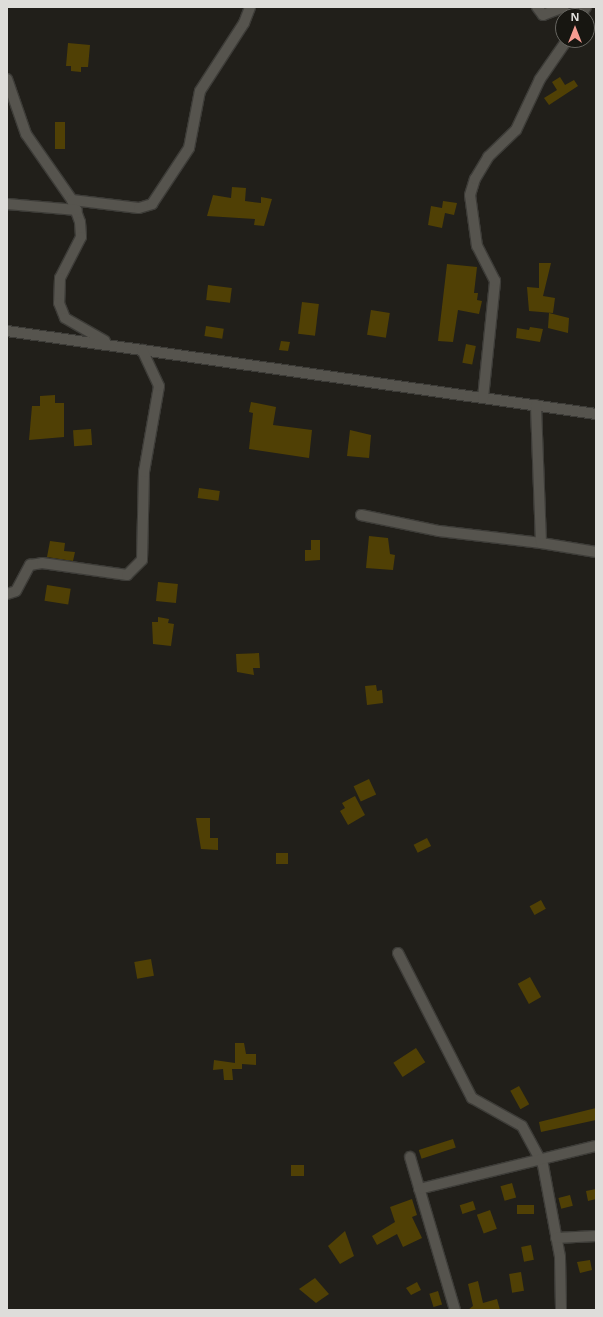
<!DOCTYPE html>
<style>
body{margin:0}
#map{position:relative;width:603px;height:1317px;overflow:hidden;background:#211f1a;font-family:"Open Sans",sans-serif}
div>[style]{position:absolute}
.building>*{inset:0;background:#504005;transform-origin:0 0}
.roads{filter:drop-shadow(1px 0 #3d3c38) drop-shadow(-1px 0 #3d3c38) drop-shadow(0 1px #3d3c38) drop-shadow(0 -1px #3d3c38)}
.street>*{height:10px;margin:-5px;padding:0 5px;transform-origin:5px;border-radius:5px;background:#56544e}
span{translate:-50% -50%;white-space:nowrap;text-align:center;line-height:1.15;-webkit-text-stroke:3px #171611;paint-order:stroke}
.frame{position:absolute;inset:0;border:8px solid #deddda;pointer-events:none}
.north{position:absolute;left:555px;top:8px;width:40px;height:40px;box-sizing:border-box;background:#171611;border:1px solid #676661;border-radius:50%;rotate:0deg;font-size:11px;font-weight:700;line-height:16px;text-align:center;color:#deddda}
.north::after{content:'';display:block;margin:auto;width:14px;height:18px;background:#f59c92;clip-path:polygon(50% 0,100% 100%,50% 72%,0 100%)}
</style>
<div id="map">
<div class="building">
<i style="clip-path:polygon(68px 43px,90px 45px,88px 67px,81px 67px,81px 72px,71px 71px,71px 66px,66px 66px)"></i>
<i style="clip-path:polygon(560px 77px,565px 85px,574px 80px,578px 86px,549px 105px,544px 98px,557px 90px,552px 82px)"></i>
<i style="left:55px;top:122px;width:10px;height:27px"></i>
<i style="clip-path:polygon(232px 187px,246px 188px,245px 201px,261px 203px,261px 197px,272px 199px,264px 226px,254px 225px,255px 219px,207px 216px,213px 195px,231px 198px)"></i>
<i style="clip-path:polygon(443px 201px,457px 203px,454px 215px,445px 213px,442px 228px,428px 225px,431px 206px,442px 208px)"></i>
<i style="clip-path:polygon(539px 263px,551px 263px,543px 296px,555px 298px,553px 313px,529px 311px,527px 287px,539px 288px)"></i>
<i style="clip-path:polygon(447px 264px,477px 267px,474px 293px,478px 293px,477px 300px,482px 301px,479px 314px,458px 310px,453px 342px,438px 341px)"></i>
<i style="left:208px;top:285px;width:24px;height:15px;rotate:7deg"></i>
<i style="left:302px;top:302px;width:17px;height:32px;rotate:7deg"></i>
<i style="left:371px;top:310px;width:19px;height:25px;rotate:9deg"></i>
<i style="clip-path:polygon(549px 313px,569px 318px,568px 333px,548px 328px)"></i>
<i style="left:206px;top:326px;width:18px;height:10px;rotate:9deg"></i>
<i style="clip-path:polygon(530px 327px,543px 329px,540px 342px,516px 338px,517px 328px,529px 330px)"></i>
<i style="clip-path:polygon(281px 341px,290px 342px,288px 351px,279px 350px)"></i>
<i style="left:466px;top:344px;width:10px;height:19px;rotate:11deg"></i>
<i style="clip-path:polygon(55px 395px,55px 403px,64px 403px,64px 437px,29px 440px,32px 406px,40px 406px,40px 396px)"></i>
<i style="clip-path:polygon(251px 402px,276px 407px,273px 425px,312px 430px,309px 458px,249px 449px,253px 413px,249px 412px)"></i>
<i style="left:91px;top:429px;width:16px;height:18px;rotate:86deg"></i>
<i style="clip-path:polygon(350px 430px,371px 435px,369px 458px,347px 456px)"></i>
<i style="left:199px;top:488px;width:21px;height:10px;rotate:8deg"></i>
<i style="clip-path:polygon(369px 536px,388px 538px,390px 554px,395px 555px,393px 570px,366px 568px)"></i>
<i style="clip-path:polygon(311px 540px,320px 540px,320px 560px,305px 561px,305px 550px,311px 550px)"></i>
<i style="clip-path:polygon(50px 541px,65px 543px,64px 551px,75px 552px,73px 561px,47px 557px)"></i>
<i style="left:158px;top:582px;width:20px;height:19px;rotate:6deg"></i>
<i style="left:47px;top:585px;width:24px;height:16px;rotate:9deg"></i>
<i style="clip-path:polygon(158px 617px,169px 619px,168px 623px,174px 624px,171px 646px,153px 644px,152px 622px,158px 622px)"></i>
<i style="clip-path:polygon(259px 653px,260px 668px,253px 668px,254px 675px,237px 672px,236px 654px)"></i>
<i style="clip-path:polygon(376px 685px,377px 691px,382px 690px,383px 703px,367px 705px,365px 686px)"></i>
<i style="left:369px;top:779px;width:17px;height:17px;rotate:65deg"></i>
<i style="clip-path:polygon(355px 796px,365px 815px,348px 825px,340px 811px,345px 808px,342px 803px)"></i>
<i style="clip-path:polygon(196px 818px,210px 818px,210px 838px,218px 838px,218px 850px,201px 849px)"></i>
<i style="left:427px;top:838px;width:9px;height:15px;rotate:63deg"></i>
<i style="left:276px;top:853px;width:12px;height:11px"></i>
<i style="left:541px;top:900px;width:10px;height:13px;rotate:61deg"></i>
<i style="left:151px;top:959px;width:17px;height:17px;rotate:80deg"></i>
<i style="left:530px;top:977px;width:23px;height:14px;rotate:61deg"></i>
<i style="clip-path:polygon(235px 1043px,244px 1043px,246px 1054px,256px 1054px,256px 1065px,242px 1064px,242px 1069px,232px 1069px,233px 1080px,224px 1080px,223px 1069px,213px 1070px,214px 1060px,235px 1063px)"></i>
<i style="left:416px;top:1048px;width:17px;height:27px;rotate:57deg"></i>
<i style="left:519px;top:1086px;width:21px;height:10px;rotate:61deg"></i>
<i style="clip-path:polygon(596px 1108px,596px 1120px,541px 1132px,539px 1122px)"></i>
<i style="left:453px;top:1139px;width:9px;height:36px;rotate:72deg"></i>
<i style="left:304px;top:1165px;width:11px;height:13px;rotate:90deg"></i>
<i style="left:512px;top:1183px;width:15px;height:12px;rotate:74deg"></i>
<i style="clip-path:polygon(596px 1189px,596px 1199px,588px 1201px,586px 1191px)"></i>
<i style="left:570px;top:1195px;width:11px;height:12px;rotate:75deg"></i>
<i style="clip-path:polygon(412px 1199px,417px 1215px,412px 1217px,422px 1238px,403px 1247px,397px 1234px,377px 1245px,372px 1236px,395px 1222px,390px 1207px)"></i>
<i style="left:473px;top:1201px;width:9px;height:14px;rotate:72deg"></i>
<i style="left:534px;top:1205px;width:9px;height:17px;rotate:90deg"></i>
<i style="left:490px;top:1210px;width:20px;height:14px;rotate:70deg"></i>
<i style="clip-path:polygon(345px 1231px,354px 1256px,340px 1264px,328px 1246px)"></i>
<i style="left:531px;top:1245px;width:15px;height:10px;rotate:79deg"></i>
<i style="clip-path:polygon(590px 1260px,592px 1270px,580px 1273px,577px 1262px)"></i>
<i style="left:521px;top:1272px;width:19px;height:12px;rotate:81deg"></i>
<i style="clip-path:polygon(315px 1278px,329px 1294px,316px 1303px,299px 1289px)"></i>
<i style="clip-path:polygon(478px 1281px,483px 1303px,497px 1299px,500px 1310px,468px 1310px,473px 1306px,468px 1284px)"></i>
<i style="clip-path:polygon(417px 1282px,421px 1290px,411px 1295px,406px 1288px)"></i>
<i style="left:438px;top:1291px;width:14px;height:9px;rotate:73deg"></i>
</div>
<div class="roads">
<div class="street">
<i style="left:537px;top:7px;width:10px;rotate:53deg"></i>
<i style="left:543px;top:15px;width:22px;rotate:-21deg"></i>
<i style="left:580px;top:16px;width:11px;rotate:-56deg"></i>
<i style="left:7px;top:79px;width:58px;rotate:70.9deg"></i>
<i style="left:26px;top:134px;width:80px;rotate:55.1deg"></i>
<i style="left:72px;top:200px;width:23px;rotate:70deg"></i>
<i style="left:80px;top:222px;width:15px;rotate:86deg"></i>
<i style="left:81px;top:237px;width:46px;rotate:117.1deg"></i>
<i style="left:60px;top:278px;width:25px;rotate:92deg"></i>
<i style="left:59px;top:303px;width:16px;rotate:68deg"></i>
<i style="left:65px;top:318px;width:46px;rotate:29.9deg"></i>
<i style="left:72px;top:200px;width:67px;rotate:6.8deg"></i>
<i style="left:139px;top:208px;width:14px;rotate:-17deg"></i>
<i style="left:152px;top:204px;width:67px;rotate:-56.5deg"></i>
<i style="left:189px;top:148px;width:58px;rotate:-79.1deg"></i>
<i style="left:200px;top:91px;width:81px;rotate:-57.1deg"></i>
<i style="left:244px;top:23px;width:17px;rotate:-69deg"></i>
<i style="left:7px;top:204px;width:70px;rotate:4.9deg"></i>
<i style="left:7px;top:331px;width:595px;rotate:8.02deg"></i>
<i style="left:483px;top:398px;width:118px;rotate:-84.1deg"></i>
<i style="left:495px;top:281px;width:39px;rotate:-117deg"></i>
<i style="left:477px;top:246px;width:51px;rotate:-97.8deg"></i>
<i style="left:470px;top:195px;width:17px;rotate:-73deg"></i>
<i style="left:475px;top:179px;width:26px;rotate:-59deg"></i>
<i style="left:488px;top:157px;width:39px;rotate:-44deg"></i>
<i style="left:516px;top:130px;width:56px;rotate:-64.8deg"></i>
<i style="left:540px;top:79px;width:47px;rotate:-55.3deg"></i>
<i style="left:361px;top:515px;width:80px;rotate:11.6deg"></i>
<i style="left:439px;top:531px;width:103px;rotate:6.7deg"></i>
<i style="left:541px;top:543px;width:138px;rotate:-92.1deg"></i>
<i style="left:541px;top:543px;width:56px;rotate:9.3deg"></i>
<i style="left:7px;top:594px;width:9px;rotate:-18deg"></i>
<i style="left:16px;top:591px;width:30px;rotate:-62deg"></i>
<i style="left:30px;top:565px;width:12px;rotate:-9deg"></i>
<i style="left:42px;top:563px;width:86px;rotate:8deg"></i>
<i style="left:127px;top:575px;width:21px;rotate:-45deg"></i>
<i style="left:142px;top:560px;width:88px;rotate:-88.7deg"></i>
<i style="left:144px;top:472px;width:87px;rotate:-80.1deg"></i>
<i style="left:159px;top:386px;width:40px;rotate:-115deg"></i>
<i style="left:398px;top:953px;width:163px;rotate:63deg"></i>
<i style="left:472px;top:1098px;width:57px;rotate:29.2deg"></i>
<i style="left:522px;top:1126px;width:44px;rotate:61.7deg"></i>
<i style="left:543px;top:1165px;width:94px;rotate:79.5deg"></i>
<i style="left:560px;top:1257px;width:53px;rotate:88.9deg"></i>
<i style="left:410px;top:1157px;width:159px;rotate:73.6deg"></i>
<i style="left:419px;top:1189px;width:182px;rotate:-13.7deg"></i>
<i style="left:556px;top:1238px;width:40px;rotate:-2.9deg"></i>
</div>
</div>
<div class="frame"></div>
<div class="north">N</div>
</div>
